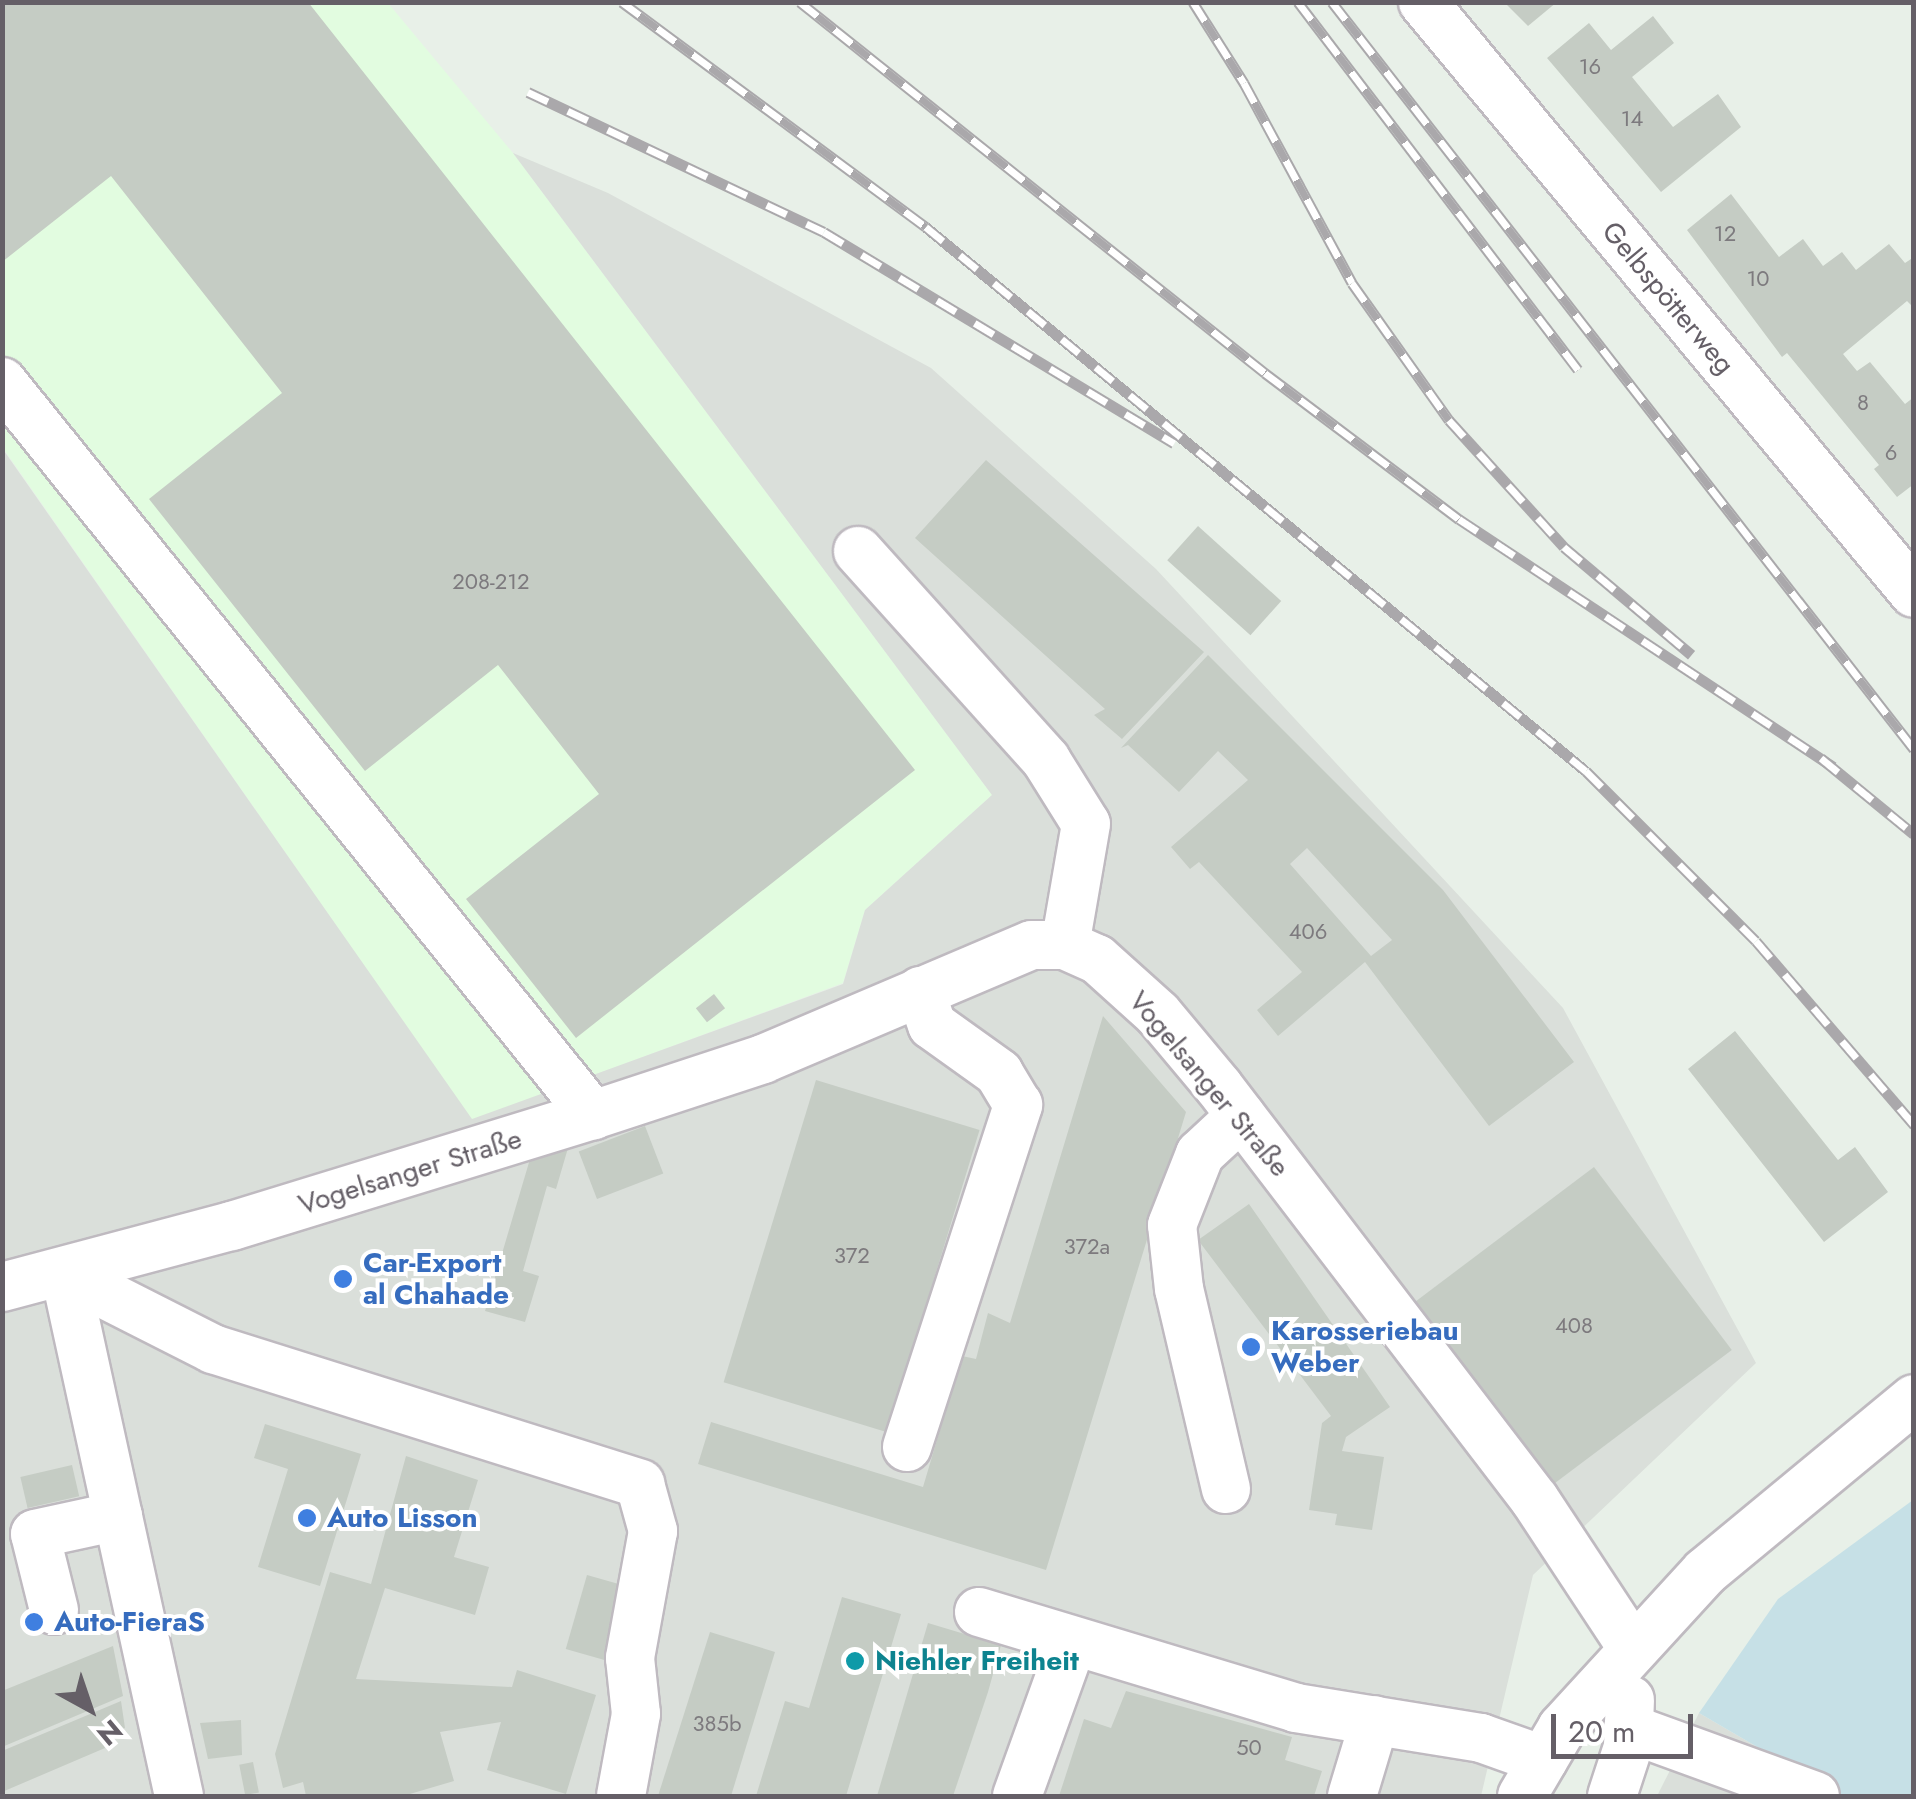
<!DOCTYPE html>
<meta charset="utf-8">
<style>
body{margin:0}
#map{position:relative;width:1916px;height:1799px;overflow:hidden;background:#e8f0e8;font-family:Jost,sans-serif}
div>[style]{position:absolute}
.commercial>*{inset:0;background:#e2fce0}
.industrial>*{inset:0;background:#dadfda}
.green>*{inset:0;background:#c6e0e6}
.building>*{inset:0;background:#c5ccc4;transform-origin:0 0}
.roads{filter:drop-shadow(2px 0 #bfbac0) drop-shadow(-2px 0 #bfbac0) drop-shadow(0 2px #bfbac0) drop-shadow(0 -2px #bfbac0)}
.minor>*{height:48px;margin:-24px;padding:0 24px;transform-origin:24px;border-radius:24px;background:#fff}
.rail>*{height:11px;margin-top:-5.5px;transform-origin:0;background:repeating-linear-gradient(90deg,#fff 0 22px,#aaa8ab 0 44px);box-sizing:border-box;border-block:2px solid #aaa8ab}
.dots>*{width:28px;height:28px;translate:-50% -50%;box-sizing:border-box;border:5px solid #fff;border-radius:50%}
span{translate:-50% -50%;white-space:nowrap;text-align:center;line-height:1.15;-webkit-text-stroke:8px #fff;paint-order:stroke}
.number-label{font-size:22px;color:#7d7a7e}
.number-label span{-webkit-text-stroke-width:0}
.street-label{font-size:28px;color:#655f67}
.shop-label{font-size:28px;color:#366cbe;font-weight:700}
.left{translate:0 -50%;text-align:left}
.culture-label{font-size:28px;color:#0d838f;font-weight:700}
.frame{position:absolute;inset:0;border:5px solid #655f67;pointer-events:none}
.north{position:absolute;left:40px;top:1659px;width:100px;height:100px;-webkit-text-stroke:8px #fff;paint-order:stroke;rotate:140deg;font-size:28px;font-weight:700;line-height:40px;text-align:center;color:#655f67}
.north::after{content:'';display:block;margin:auto;width:35px;height:45px;background:#655f67;clip-path:polygon(50% 0,100% 100%,50% 72%,0 100%)}
.scale{position:absolute;left:1551px;top:1714px;width:142px;height:45px;box-sizing:border-box;border:5px solid #655f67;border-top:0;padding-left:12px;font-size:30px;line-height:35px;white-space:nowrap;color:#655f67;-webkit-text-stroke:8px #fff;paint-order:stroke}
</style>
<div id="map">
<div class="commercial">
<i style="clip-path:polygon(2px 3px,388px 3px,513px 153px,992px 795px,865px 910px,843px 983px,472px 1120px,3px 448px)"></i>
</div>
<div class="industrial">
<i style="clip-path:polygon(513px 153px,608px 193px,931px 368px,1156px 569px,1563px 1008px,1756px 1363px,1533px 1575px,1481px 1796px,3px 1796px,2px 448px,472px 1119px,843px 984px,865px 910px,992px 795px)"></i>
<i style="clip-path:polygon(1699px 1713px,1841px 1796px,1657px 1796px)"></i>
</div>
<div class="green">
<i style="clip-path:polygon(1913px 1500px,1913px 1796px,1841px 1796px,1699px 1713px,1778px 1599px)"></i>
</div>
<div class="building">
<i style="clip-path:polygon(2px 2px,308px 2px,915px 770px,576px 1038px,466px 899px,599px 794px,498px 665px,365px 771px,149px 499px,282px 393px,111px 176px,2px 262px)"></i>
<i style="clip-path:polygon(1504px 2px,1557px 2px,1528px 26px)"></i>
<i style="clip-path:polygon(1653px 16px,1674px 43px,1632px 77px,1673px 127px,1718px 94px,1741px 127px,1661px 192px,1547px 58px,1589px 23px,1611px 50px)"></i>
<i style="clip-path:polygon(1731px 194px,1779px 257px,1803px 239px,1823px 266px,1842px 252px,1856px 270px,1889px 244px,1905px 263px,1914px 257px,1914px 308px,1907px 301px,1843px 354px,1857px 371px,1870px 362px,1905px 404px,1914px 397px,1914px 484px,1897px 497px,1874px 469px,1879px 465px,1787px 353px,1782px 357px,1687px 230px)"></i>
<i style="clip-path:polygon(986px 460px,1204px 652px,1122px 739px,1094px 715px,1105px 709px,915px 538px)"></i>
<i style="left:1198px;top:526px;width:112px;height:46px;rotate:42deg"></i>
<i style="clip-path:polygon(evenodd,1208px 655px,1443px 890px,1574px 1062px,1489px 1126px,1365px 962px,1278px 1036px,1257px 1010px,1302px 972px,1199px 862px,1190px 869px,1171px 847px,1248px 780px,1218px 751px,1179px 792px,1128px 745px,1121px 748px,1208px 655px,1307px 848px,1392px 940px,1371px 956px,1290px 864px,1307px 848px)"></i>
<i style="left:714px;top:994px;width:18px;height:23px;rotate:52deg"></i>
<i style="clip-path:polygon(1103px 1016px,1186px 1112px,1046px 1570px,698px 1464px,711px 1422px,923px 1487px,962px 1356px,976px 1359px,988px 1313px,1010px 1323px)"></i>
<i style="clip-path:polygon(1735px 1031px,1838px 1160px,1855px 1147px,1888px 1192px,1824px 1242px,1688px 1069px)"></i>
<i style="left:816px;top:1080px;width:171px;height:316px;rotate:17deg"></i>
<i style="left:645px;top:1126px;width:51px;height:71px;rotate:69deg"></i>
<i style="clip-path:polygon(568px 1148px,556px 1189px,547px 1186px,523px 1271px,539px 1276px,525px 1322px,485px 1311px,530px 1159px)"></i>
<i style="left:1594px;top:1167px;width:229px;height:223px;rotate:53deg"></i>
<i style="clip-path:polygon(1249px 1204px,1390px 1407px,1346px 1437px,1342px 1451px,1384px 1457px,1372px 1530px,1335px 1525px,1337px 1514px,1309px 1510px,1322px 1423px,1331px 1416px,1198px 1240px)"></i>
<i style="clip-path:polygon(265px 1424px,361px 1454px,320px 1586px,258px 1567px,288px 1469px,254px 1458px)"></i>
<i style="clip-path:polygon(406px 1456px,478px 1480px,454px 1557px,489px 1567px,475px 1615px,385px 1588px,356px 1679px,512px 1687px,517px 1670px,596px 1695px,566px 1794px,487px 1770px,501px 1722px,440px 1732px,454px 1781px,403px 1796px,306px 1796px,303px 1782px,283px 1788px,275px 1754px,330px 1572px,371px 1584px)"></i>
<i style="left:72px;top:1465px;width:32px;height:53px;rotate:77deg"></i>
<i style="left:587px;top:1575px;width:43px;height:77px;rotate:16deg"></i>
<i style="clip-path:polygon(842px 1597px,901px 1614px,846px 1796px,756px 1796px,785px 1701px,809px 1708px)"></i>
<i style="clip-path:polygon(928px 1623px,1001px 1645px,988px 1692px,953px 1796px,877px 1796px)"></i>
<i style="clip-path:polygon(710px 1632px,775px 1652px,731px 1796px,658px 1796px)"></i>
<i style="clip-path:polygon(113px 1646px,123px 1696px,2px 1747px,2px 1691px)"></i>
<i style="clip-path:polygon(1126px 1691px,1292px 1737px,1285px 1760px,1322px 1771px,1314px 1796px,1059px 1796px,1084px 1719px,1111px 1728px)"></i>
<i style="clip-path:polygon(121px 1701px,125px 1728px,101px 1738px,105px 1748px,2px 1792px,2px 1751px)"></i>
<i style="clip-path:polygon(241px 1720px,242px 1755px,208px 1759px,200px 1723px)"></i>
<i style="left:253px;top:1762px;width:31px;height:14px;rotate:79deg"></i>
</div>
<div class="roads">
<div class="minor">
<i style="left:1423px;top:2px;width:768px;rotate:50.28deg"></i>
<i style="left:2px;top:382px;width:942px;rotate:51.12deg"></i>
<i style="left:858px;top:551px;width:281px;rotate:48deg"></i>
<i style="left:1046px;top:760px;width:75px;rotate:58deg"></i>
<i style="left:1086px;top:824px;width:123px;rotate:99.8deg"></i>
<i style="left:65px;top:1274px;width:166px;rotate:26.9deg"></i>
<i style="left:213px;top:1349px;width:448px;rotate:17.5deg"></i>
<i style="left:640px;top:1484px;width:49px;rotate:74.5deg"></i>
<i style="left:653px;top:1531px;width:129px;rotate:100.3deg"></i>
<i style="left:630px;top:1658px;width:56px;rotate:83.9deg"></i>
<i style="left:636px;top:1714px;width:83px;rotate:100.4deg"></i>
<i style="left:65px;top:1274px;width:534px;rotate:77.68deg"></i>
<i style="left:2px;top:1287px;width:238px;rotate:-14.9deg"></i>
<i style="left:232px;top:1226px;width:378px;rotate:-17.1deg"></i>
<i style="left:593px;top:1115px;width:179px;rotate:-18.2deg"></i>
<i style="left:763px;top:1059px;width:292px;rotate:-23deg"></i>
<i style="left:1032px;top:945px;width:33px"></i>
<i style="left:1065px;top:945px;width:35px;rotate:24deg"></i>
<i style="left:1097px;top:959px;width:82px;rotate:42deg"></i>
<i style="left:1158px;top:1014px;width:95px;rotate:50.1deg"></i>
<i style="left:1219px;top:1087px;width:520px;rotate:52.58deg"></i>
<i style="left:1535px;top:1500px;width:176px;rotate:56.6deg"></i>
<i style="left:907px;top:1447px;width:360px;rotate:-72deg"></i>
<i style="left:1018px;top:1105px;width:37px;rotate:-121deg"></i>
<i style="left:999px;top:1073px;width:82px;rotate:-144.4deg"></i>
<i style="left:932px;top:1025px;width:36px;rotate:-109deg"></i>
<i style="left:1226px;top:1489px;width:205px;rotate:-103.2deg"></i>
<i style="left:1179px;top:1289px;width:64px;rotate:-96.2deg"></i>
<i style="left:1172px;top:1225px;width:76px;rotate:-68.5deg"></i>
<i style="left:1200px;top:1154px;width:56px;rotate:-42.8deg"></i>
<i style="left:54px;top:1610px;width:78px;rotate:-104deg"></i>
<i style="left:35px;top:1534px;width:85px;rotate:-12.2deg"></i>
<i style="left:979px;top:1612px;width:331px;rotate:16.8deg"></i>
<i style="left:1296px;top:1708px;width:187px;rotate:9.2deg"></i>
<i style="left:1481px;top:1738px;width:66px;rotate:19.5deg"></i>
<i style="left:1628px;top:1728px;width:199px;rotate:20deg"></i>
<i style="left:1017px;top:1796px;width:163px;rotate:-70.2deg"></i>
<i style="left:1352px;top:1796px;width:79px;rotate:-73.2deg"></i>
<i style="left:1522px;top:1796px;width:79px;rotate:-59.5deg"></i>
<i style="left:1562px;top:1728px;width:212px;rotate:-47.5deg"></i>
<i style="left:1705px;top:1572px;width:271px;rotate:-39.6deg"></i>
<i style="left:1612px;top:1796px;width:52px;rotate:-71.9deg"></i>
<i style="left:1628px;top:1747px;width:47px;rotate:-87.6deg"></i>
</div>
</div>
<div class="rail">
<i style="left:622px;top:2px;width:378px;rotate:36.5deg"></i>
<i style="left:926px;top:227px;width:855px;rotate:39.5deg"></i>
<i style="left:1586px;top:771px;width:240px;rotate:45deg"></i>
<i style="left:1756px;top:941px;width:243px;rotate:49.3deg"></i>
<i style="left:800px;top:2px;width:595px;rotate:38.58deg"></i>
<i style="left:1265px;top:373px;width:243px;rotate:37deg"></i>
<i style="left:1459px;top:519px;width:449px;rotate:33.5deg"></i>
<i style="left:1193px;top:2px;width:96px;rotate:57.8deg"></i>
<i style="left:1244px;top:83px;width:227px;rotate:61.6deg"></i>
<i style="left:1352px;top:283px;width:168px;rotate:54.7deg"></i>
<i style="left:1449px;top:420px;width:171px;rotate:47.8deg"></i>
<i style="left:1564px;top:547px;width:167px;rotate:40.2deg"></i>
<i style="left:1298px;top:2px;width:462px;rotate:52.7deg"></i>
<i style="left:1332px;top:2px;width:947px;rotate:52.08deg"></i>
<i style="left:528px;top:92px;width:327px;rotate:25.3deg"></i>
<i style="left:824px;top:232px;width:409px;rotate:31.1deg"></i>
<i style="left:1821px;top:758px;width:120px;rotate:39.3deg"></i>
</div>
<div class="dots">
<i style="left:343px;top:1279px;background:#3f7fe0"></i>
<i style="left:1251px;top:1347px;background:#3f7fe0"></i>
<i style="left:307px;top:1518px;background:#3f7fe0"></i>
<i style="left:34px;top:1622px;background:#3f7fe0"></i>
<i style="left:855px;top:1661px;background:#0f9aa8"></i>
</div>
<div class="number-label">
<span style="left:1590px;top:67px">16</span>
<span style="left:1632px;top:119px">14</span>
<span style="left:1725px;top:234px">12</span>
<span style="left:1758px;top:279px">10</span>
<span style="left:1863px;top:403px">8</span>
<span style="left:1891px;top:453px">6</span>
<span style="left:491px;top:582px">208-212</span>
<span style="left:1308px;top:932px">406</span>
<span style="left:1087px;top:1247px">372a</span>
<span style="left:852px;top:1256px">372</span>
<span style="left:1574px;top:1326px">408</span>
<span style="left:717px;top:1724px">385b</span>
<span style="left:1249px;top:1748px">50</span>
</div>
<div class="street-label">
<span style="left:1668px;top:298px;rotate:50deg">Gelbspötterweg</span>
<span style="left:1209px;top:1084px;rotate:50deg">Vogelsanger Straße</span>
<span style="left:410px;top:1172px;rotate:-17deg">Vogelsanger Straße</span>
</div>
<div class="shop-label">
<span class="left" style="left:363px;top:1279px">Car-Export<br>al Chahade</span>
<span class="left" style="left:1271px;top:1347px">Karosseriebau<br>Weber</span>
<span class="left" style="left:327px;top:1518px">Auto Lisson</span>
<span class="left" style="left:54px;top:1622px">Auto-FieraS</span>
</div>
<div class="culture-label">
<span class="left" style="left:875px;top:1661px">Niehler Freiheit</span>
</div>
<div class="frame"></div>
<div class="north">N</div>
<div class="scale">20 m</div>
</div>
